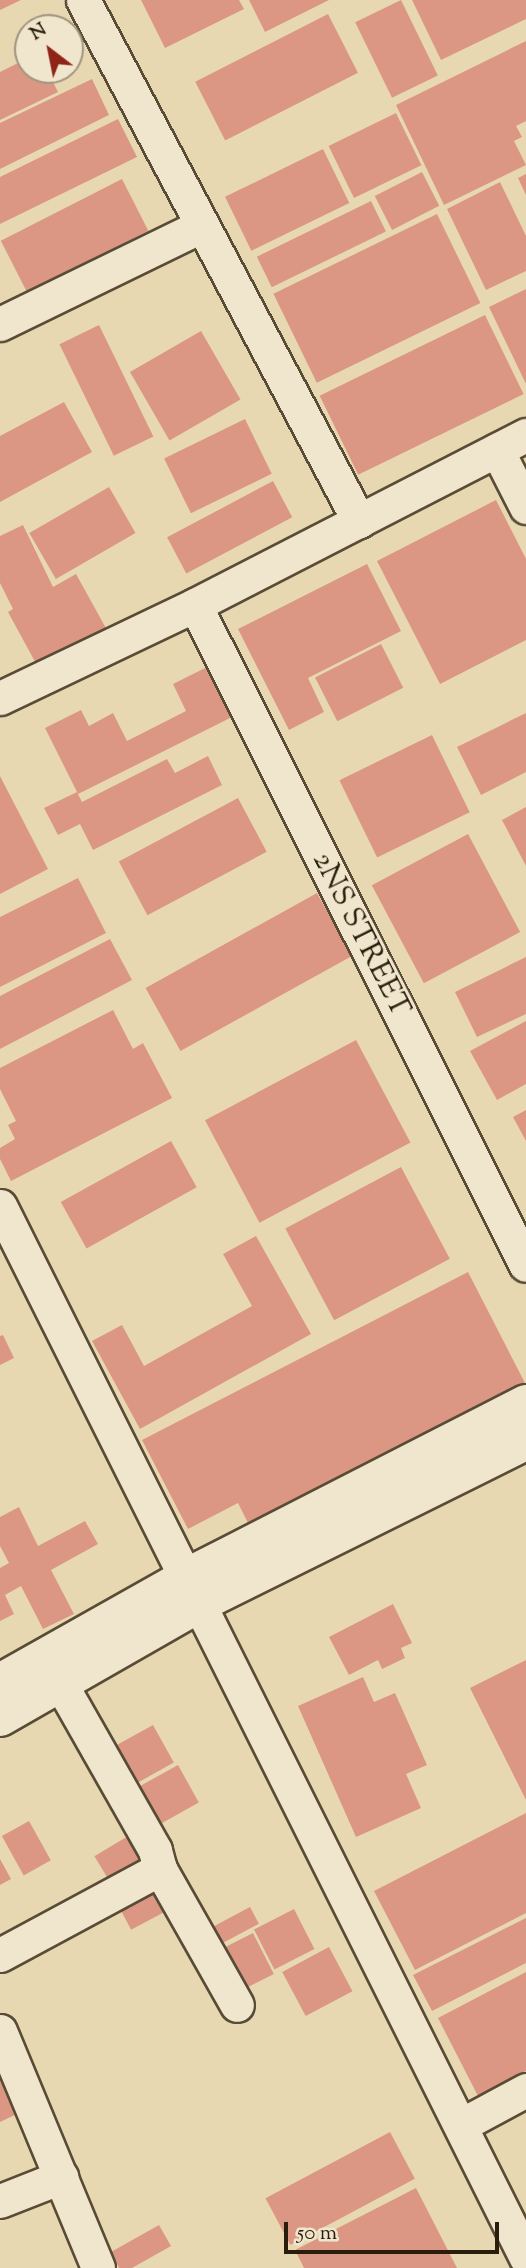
<!DOCTYPE html>
<style>
body{margin:0}
#map{position:relative;width:526px;height:2268px;overflow:hidden;background:#e8d8b2;font-family:"Sorts Mill Goudy",serif}
div>[style]{position:absolute}
.building>*{inset:0;background:#db9783;transform-origin:0 0}
.roads{filter:drop-shadow(2px 0 #594c36) drop-shadow(-2px 0 #594c36) drop-shadow(0 2px #594c36) drop-shadow(0 -2px #594c36)}
.minor>*{height:33px;margin:-16.5px;padding:0 16.5px;transform-origin:16.5px;border-radius:16.5px;background:#f0e6cd}
.secondary>*{height:38px;margin:-19px;padding:0 19px;transform-origin:19px;border-radius:19px;background:#f0e6cd}
span{translate:-50% -50%;white-space:nowrap;text-align:center;line-height:1.15;-webkit-text-stroke:6px #f0e6cd;paint-order:stroke}
.street-label{font-size:30px;color:#291d0c}
.north{position:absolute;left:14px;top:14px;width:70px;height:70px;box-sizing:border-box;background:#f0e6cd;border:2px solid #a09680;border-radius:50%;rotate:328deg;font-size:19px;font-weight:700;line-height:28px;text-align:center;color:#291d0c}
.north::after{content:'';display:block;margin:auto;width:24px;height:32px;background:#8f2418;clip-path:polygon(50% 0,100% 100%,50% 72%,0 100%)}
.scale{position:absolute;left:284px;top:2222px;width:215px;height:32px;box-sizing:border-box;border:4px solid #291d0c;border-top:0;padding-left:9px;font-size:21px;line-height:24px;white-space:nowrap;color:#291d0c;-webkit-text-stroke:5px #f0e6cd;paint-order:stroke}
</style>
<div id="map">
<div class="building">
<i style="clip-path:polygon(0 0,21px 0,0 10px)"></i>
<i style="clip-path:polygon(141px 0,239px 0,244px 9px,165px 48px)"></i>
<i style="clip-path:polygon(249px 0,329px 0,265px 32px)"></i>
<i style="left:401px;top:0;width:84px;height:51px;rotate:64deg"></i>
<i style="clip-path:polygon(412px 0,526px 0,526px 19px,441px 60px)"></i>
<i style="left:328px;top:14px;width:66px;height:149px;rotate:63deg"></i>
<i style="clip-path:polygon(526px 41px,526px 121px,516px 126px,522px 137px,514px 141px,526px 165px,444px 205px,396px 105px)"></i>
<i style="clip-path:polygon(28px 58px,28px 70px,47px 70px,58px 92px,0 120px,0 72px)"></i>
<i style="clip-path:polygon(92px 79px,109px 115px,0 169px,0 123px)"></i>
<i style="left:396px;top:113px;width:58px;height:75px;rotate:64deg"></i>
<i style="clip-path:polygon(118px 119px,137px 157px,0 224px,0 177px)"></i>
<i style="left:323px;top:149px;width:60px;height:109px;rotate:64deg"></i>
<i style="left:422px;top:172px;width:38px;height:53px;rotate:63deg"></i>
<i style="clip-path:polygon(526px 174px,526px 195px,518px 178px)"></i>
<i style="left:122px;top:179px;width:58px;height:136px;rotate:63deg"></i>
<i style="clip-path:polygon(500px 182px,526px 236px,526px 271px,486px 290px,447px 209px)"></i>
<i style="left:371px;top:201px;width:34px;height:127px;rotate:64deg"></i>
<i style="left:437px;top:214px;width:99px;height:182px;rotate:64deg"></i>
<i style="clip-path:polygon(526px 289px,526px 384px,489px 307px)"></i>
<i style="left:485px;top:315px;width:88px;height:184px;rotate:64deg"></i>
<i style="left:99px;top:325px;width:124px;height:44px;rotate:64deg"></i>
<i style="left:201px;top:331px;width:79px;height:82px;rotate:60deg"></i>
<i style="clip-path:polygon(64px 402px,92px 452px,0 502px,0 436px)"></i>
<i style="left:245px;top:419px;width:61px;height:90px;rotate:64deg"></i>
<i style="left:273px;top:481px;width:41px;height:120px;rotate:62deg"></i>
<i style="left:109px;top:487px;width:53px;height:92px;rotate:60deg"></i>
<i style="clip-path:polygon(496px 500px,526px 559px,526px 640px,440px 684px,377px 561px)"></i>
<i style="clip-path:polygon(23px 525px,53px 587px,76px 574px,107px 630px,39px 669px,8px 612px,13px 609px,0 583px,0 536px)"></i>
<i style="clip-path:polygon(367px 564px,401px 631px,308px 678px,324px 712px,289px 730px,238px 629px)"></i>
<i style="left:381px;top:644px;width:49px;height:74px;rotate:63deg"></i>
<i style="clip-path:polygon(211px 665px,236px 715px,78px 794px,45px 728px,81px 710px,89px 726px,113px 713px,127px 741px,186px 711px,173px 684px)"></i>
<i style="clip-path:polygon(526px 713px,526px 772px,481px 795px,457px 747px)"></i>
<i style="left:432px;top:735px;width:86px;height:103px;rotate:64deg"></i>
<i style="clip-path:polygon(208px 756px,222px 785px,93px 850px,80px 824px,58px 835px,44px 808px,77px 792px,82px 802px,167px 759px,175px 773px)"></i>
<i style="clip-path:polygon(0 776px,48px 869px,0 894px)"></i>
<i style="left:238px;top:798px;width:61px;height:135px;rotate:62deg"></i>
<i style="clip-path:polygon(526px 807px,526px 866px,502px 820px)"></i>
<i style="left:468px;top:834px;width:111px;height:109px;rotate:62deg"></i>
<i style="clip-path:polygon(78px 878px,106px 933px,0 987px,0 917px)"></i>
<i style="left:317px;top:893px;width:72px;height:196px;rotate:61deg"></i>
<i style="clip-path:polygon(110px 939px,132px 980px,0 1049px,0 996px)"></i>
<i style="clip-path:polygon(526px 957px,526px 1014px,477px 1037px,455px 992px)"></i>
<i style="clip-path:polygon(113px 1010px,133px 1049px,143px 1043px,172px 1098px,11px 1181px,0 1159px,0 1148px,15px 1139px,8px 1125px,16px 1121px,0 1089px,0 1068px)"></i>
<i style="clip-path:polygon(526px 1021px,526px 1084px,497px 1100px,470px 1051px)"></i>
<i style="left:356px;top:1040px;width:116px;height:171px;rotate:62deg"></i>
<i style="clip-path:polygon(526px 1110px,526px 1141px,513px 1117px)"></i>
<i style="left:171px;top:1141px;width:53px;height:126px;rotate:61deg"></i>
<i style="left:401px;top:1167px;width:104px;height:131px;rotate:62deg"></i>
<i style="clip-path:polygon(256px 1236px,311px 1334px,140px 1429px,92px 1341px,122px 1325px,144px 1366px,252px 1306px,223px 1254px)"></i>
<i style="clip-path:polygon(468px 1272px,526px 1385px,250px 1527px,238px 1503px,188px 1529px,142px 1440px)"></i>
<i style="clip-path:polygon(3px 1335px,14px 1358px,0 1365px,0 1336px)"></i>
<i style="clip-path:polygon(19px 1507px,38px 1546px,85px 1521px,98px 1544px,51px 1570px,74px 1614px,43px 1629px,21px 1586px,5px 1595px,14px 1614px,0 1621px,0 1568px,9px 1563px,0 1546px,0 1517px)"></i>
<i style="clip-path:polygon(393px 1604px,412px 1643px,401px 1648px,405px 1658px,382px 1669px,378px 1660px,349px 1675px,329px 1637px)"></i>
<i style="clip-path:polygon(526px 1660px,526px 1800px,470px 1688px)"></i>
<i style="clip-path:polygon(363px 1677px,374px 1702px,395px 1693px,427px 1765px,406px 1774px,421px 1808px,356px 1837px,298px 1706px)"></i>
<i style="left:153px;top:1725px;width:43px;height:44px;rotate:61deg"></i>
<i style="left:178px;top:1765px;width:43px;height:47px;rotate:61deg"></i>
<i style="clip-path:polygon(526px 1813px,526px 1913px,415px 1970px,374px 1891px)"></i>
<i style="left:29px;top:1821px;width:45px;height:31px;rotate:61deg"></i>
<i style="left:133px;top:1833px;width:39px;height:45px;rotate:59deg"></i>
<i style="clip-path:polygon(0 1859px,11px 1879px,0 1885px)"></i>
<i style="left:164px;top:1885px;width:24px;height:50px;rotate:62deg"></i>
<i style="left:250px;top:1907px;width:19px;height:42px;rotate:62deg"></i>
<i style="left:294px;top:1909px;width:45px;height:45px;rotate:63deg"></i>
<i style="clip-path:polygon(526px 1918px,526px 1963px,432px 2011px,413px 1975px)"></i>
<i style="left:253px;top:1933px;width:46px;height:36px;rotate:63deg"></i>
<i style="left:329px;top:1947px;width:50px;height:53px;rotate:62deg"></i>
<i style="clip-path:polygon(526px 1972px,526px 2071px,478px 2096px,438px 2018px)"></i>
<i style="clip-path:polygon(4px 2079px,19px 2113px,0 2122px,0 2080px)"></i>
<i style="left:390px;top:2132px;width:53px;height:141px;rotate:62deg"></i>
<i style="clip-path:polygon(416px 2188px,457px 2268px,304px 2268px,295px 2250px)"></i>
<i style="clip-path:polygon(159px 2225px,171px 2246px,132px 2268px,119px 2268px,111px 2252px)"></i>
</div>
<div class="roads">
<div class="minor">
<i style="left:83px;top:0;width:590px;rotate:62.09deg"></i>
<i style="left:0;top:324px;width:221px;rotate:-26deg"></i>
<i style="left:497px;top:450px;width:64px;rotate:63deg"></i>
<i style="left:195px;top:605px;width:738px;rotate:63.37deg"></i>
<i style="left:0;top:698px;width:216px;rotate:-25.5deg"></i>
<i style="left:195px;top:605px;width:372px;rotate:-27.2deg"></i>
<i style="left:0;top:1206px;width:1176px;rotate:63.43deg"></i>
<i style="left:160px;top:1869px;width:156px;rotate:60.5deg"></i>
<i style="left:0;top:1955px;width:182px;rotate:-28.3deg"></i>
<i style="left:160px;top:1869px;width:20px;rotate:-105deg"></i>
<i style="left:155px;top:1850px;width:194px;rotate:-119.6deg"></i>
<i style="left:0;top:2031px;width:256px;rotate:67.5deg"></i>
<i style="left:461px;top:2125px;width:74px;rotate:-28.3deg"></i>
<i style="left:0;top:2201px;width:66px;rotate:-21.5deg"></i>
</div>
<div class="secondary">
<i style="left:0;top:1683px;width:216px;rotate:-29.4deg"></i>
<i style="left:188px;top:1577px;width:380px;rotate:-27.1deg"></i>
<i style="left:0;top:1717px;width:232px;rotate:-29.8deg"></i>
<i style="left:201px;top:1602px;width:363px;rotate:-26.4deg"></i>
</div>
</div>
<div class="street-label">
<span style="left:360px;top:935px;rotate:63deg">2NS STREET</span>
</div>
<div class="north">N</div>
<div class="scale">50 m</div>
</div>
